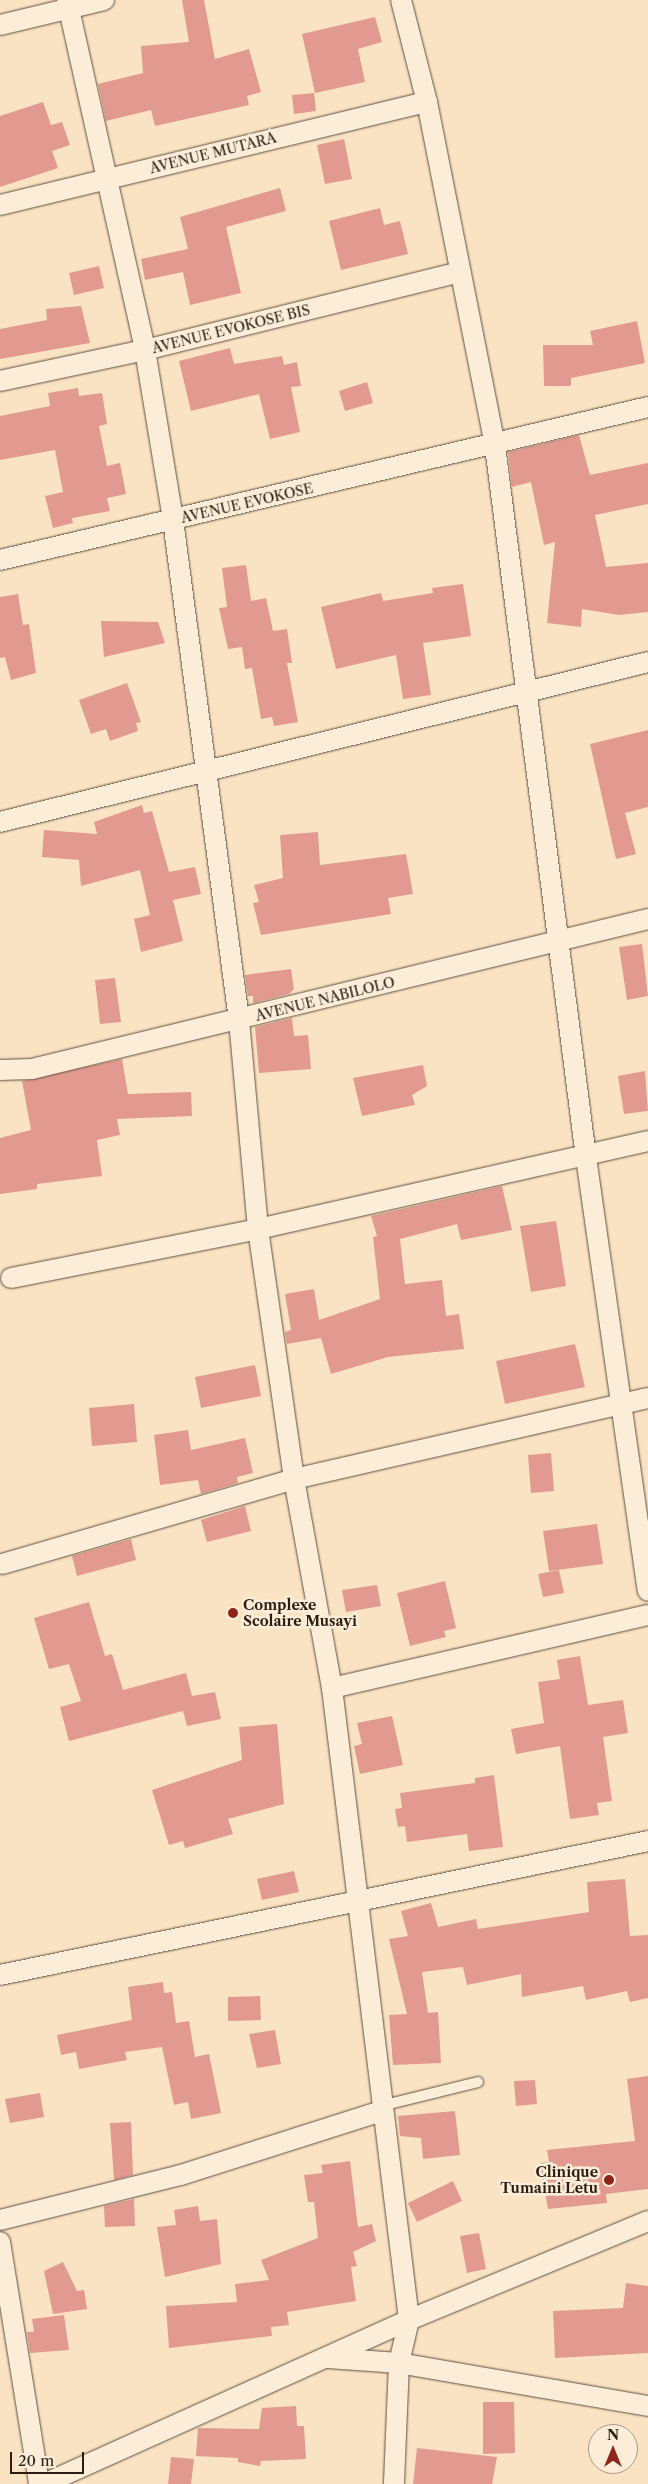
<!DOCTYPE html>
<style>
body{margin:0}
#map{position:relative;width:648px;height:2484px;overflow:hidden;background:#f9e3c3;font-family:"Libre Caslon Text",serif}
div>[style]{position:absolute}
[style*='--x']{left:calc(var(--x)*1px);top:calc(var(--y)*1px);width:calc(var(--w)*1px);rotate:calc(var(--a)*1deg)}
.building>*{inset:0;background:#e29a90}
.roads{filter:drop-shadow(0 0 1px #5f4e3f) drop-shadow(0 0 1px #5f4e3f)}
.lane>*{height:10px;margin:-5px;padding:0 5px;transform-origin:5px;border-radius:5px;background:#fbedd8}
.street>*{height:20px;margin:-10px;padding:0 10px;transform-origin:10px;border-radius:10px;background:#fbedd8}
.dots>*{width:14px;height:14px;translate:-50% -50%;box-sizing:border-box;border:2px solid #fbedd8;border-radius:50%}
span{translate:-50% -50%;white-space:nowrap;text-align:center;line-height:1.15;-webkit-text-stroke:5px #fbedd8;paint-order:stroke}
.street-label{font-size:14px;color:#2c1d13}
.poi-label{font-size:14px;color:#2c1d13;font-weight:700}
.left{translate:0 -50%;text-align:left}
.right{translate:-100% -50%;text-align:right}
.north{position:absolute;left:588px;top:2424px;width:50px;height:50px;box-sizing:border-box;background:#fbedd8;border:1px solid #a89a89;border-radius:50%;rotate:0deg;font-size:14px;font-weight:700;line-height:20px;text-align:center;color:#2c1d13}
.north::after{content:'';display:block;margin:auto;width:18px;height:22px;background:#8f2418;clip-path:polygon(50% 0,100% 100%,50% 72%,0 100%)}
.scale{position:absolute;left:10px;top:2452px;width:74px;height:22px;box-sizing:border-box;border:2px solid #2c1d13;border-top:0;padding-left:6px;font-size:15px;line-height:18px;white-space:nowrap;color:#2c1d13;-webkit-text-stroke:4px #fbedd8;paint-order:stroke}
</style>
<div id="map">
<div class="building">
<div style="clip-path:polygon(182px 0,204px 0,215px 59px,249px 49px,261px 92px,247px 96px,249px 105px,155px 126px,151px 110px,106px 121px,98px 84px,143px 73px,141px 46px,189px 42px)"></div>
<div style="clip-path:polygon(375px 17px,382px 42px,358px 49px,365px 82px,315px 93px,302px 34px)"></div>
<div style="clip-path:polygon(314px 93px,316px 111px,294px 114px,292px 95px)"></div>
<div style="clip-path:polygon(43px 102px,51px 125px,62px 122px,70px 145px,52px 151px,58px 168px,0 187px,0 116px)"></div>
<div style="clip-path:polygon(344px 139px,352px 179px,325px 184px,317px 145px)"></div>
<div style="clip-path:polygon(280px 188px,286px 211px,226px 227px,241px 293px,190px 305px,183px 272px,145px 280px,141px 259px,188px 249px,180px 217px)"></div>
<div style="clip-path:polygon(380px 208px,384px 225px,400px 221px,408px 254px,341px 270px,329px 221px)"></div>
<div style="clip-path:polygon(99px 266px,104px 288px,74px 295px,69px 273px)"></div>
<div style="clip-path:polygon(81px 306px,90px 343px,0 359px,0 329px,47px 320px,46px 309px)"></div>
<div style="clip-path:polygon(637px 321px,645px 363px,571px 378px,571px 386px,544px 386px,543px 345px,593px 345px,590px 331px)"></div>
<div style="clip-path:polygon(230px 348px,234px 364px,282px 356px,284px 365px,297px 362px,301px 386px,291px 387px,300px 432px,270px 439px,259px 394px,191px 411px,179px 361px)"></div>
<div style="clip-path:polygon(367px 382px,373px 403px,345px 411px,339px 391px)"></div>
<div style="clip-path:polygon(78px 388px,79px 396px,102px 393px,107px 424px,99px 426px,107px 466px,120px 463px,126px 494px,107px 498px,110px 511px,72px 518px,73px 523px,53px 528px,45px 496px,63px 492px,55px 450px,0 460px,0 416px,50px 406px,48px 393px)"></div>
<div style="clip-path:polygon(579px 435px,590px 475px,648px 463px,648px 504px,595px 515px,606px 567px,648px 563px,648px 612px,619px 615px,582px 609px,581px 627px,547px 623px,555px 542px,544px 545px,531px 482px,512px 487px,508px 452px)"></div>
<div style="clip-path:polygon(246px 565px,251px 601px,266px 598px,273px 631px,287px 629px,292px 663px,287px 663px,298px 722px,274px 726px,272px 717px,261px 719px,252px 668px,245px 669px,242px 647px,228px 649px,219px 608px,227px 607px,222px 568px)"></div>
<div style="clip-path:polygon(463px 584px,471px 636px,423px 643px,431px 695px,403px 699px,396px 655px,336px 669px,321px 607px,381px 593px,383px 601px,433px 593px,432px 588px)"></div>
<div style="clip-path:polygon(18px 594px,23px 625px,29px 624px,36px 673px,11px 680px,5px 657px,0 658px,0 597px)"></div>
<div style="clip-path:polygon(101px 621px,158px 622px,165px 643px,104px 657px)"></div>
<div style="clip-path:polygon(127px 683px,141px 722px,136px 723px,138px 731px,110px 741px,106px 729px,91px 734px,79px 700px)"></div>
<div style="clip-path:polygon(648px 730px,648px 807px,625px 813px,636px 854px,616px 859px,590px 744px)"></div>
<div style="clip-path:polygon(142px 805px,144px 813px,152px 811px,169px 872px,195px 867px,201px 894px,173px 900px,183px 941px,141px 952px,134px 919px,150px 915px,140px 870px,81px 886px,79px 860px,42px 857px,44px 830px,97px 834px,94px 822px)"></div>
<div style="clip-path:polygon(318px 832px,320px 865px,406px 854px,413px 894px,388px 898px,391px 914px,261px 935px,253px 903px,259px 902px,254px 885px,283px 878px,280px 835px)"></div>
<div style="clip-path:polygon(642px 944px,648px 996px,627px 1000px,619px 947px)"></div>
<div style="clip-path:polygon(291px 969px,294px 989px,289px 994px,253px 1003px,253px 996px,248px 996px,245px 975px)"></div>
<div style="clip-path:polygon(115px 978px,121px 1022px,100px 1024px,95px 980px)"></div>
<div style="clip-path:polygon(292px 1018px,294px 1036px,308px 1035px,311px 1069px,259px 1073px,255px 1027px)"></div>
<div style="clip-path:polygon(122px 1059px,128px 1094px,191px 1092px,192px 1116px,117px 1119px,120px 1135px,97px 1140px,102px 1176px,37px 1184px,37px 1189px,0 1194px,0 1138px,31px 1130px,22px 1081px)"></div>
<div style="clip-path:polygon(423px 1065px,427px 1086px,412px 1095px,415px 1105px,362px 1116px,353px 1078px)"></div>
<div style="clip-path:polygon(645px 1071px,648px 1111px,624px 1114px,618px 1076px)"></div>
<div style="clip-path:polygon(502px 1186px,512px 1230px,461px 1240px,457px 1224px,400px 1239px,405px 1284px,442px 1280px,446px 1316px,459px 1314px,464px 1349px,388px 1357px,331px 1374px,321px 1338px,287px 1344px,285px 1332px,291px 1330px,285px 1294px,314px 1289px,319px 1320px,380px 1299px,373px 1237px,377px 1236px,371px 1216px)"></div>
<div style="clip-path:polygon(556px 1221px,566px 1286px,531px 1292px,520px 1226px)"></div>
<div style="clip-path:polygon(575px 1344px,585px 1387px,505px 1404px,496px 1361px)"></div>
<div style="clip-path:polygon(255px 1365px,261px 1396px,201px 1408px,195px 1377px)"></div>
<div style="clip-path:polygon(134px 1404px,137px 1442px,92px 1446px,89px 1408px)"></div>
<div style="clip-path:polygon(188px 1430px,191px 1450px,245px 1438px,253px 1473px,237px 1477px,238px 1483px,201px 1494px,198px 1480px,160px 1485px,154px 1435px)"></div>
<div style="clip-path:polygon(551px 1453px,554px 1491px,531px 1493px,528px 1455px)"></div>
<div style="clip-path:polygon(245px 1506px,251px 1531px,207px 1542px,201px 1520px)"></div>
<div style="clip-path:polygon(597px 1524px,603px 1564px,549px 1571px,543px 1531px)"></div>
<div style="clip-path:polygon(131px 1539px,136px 1560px,77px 1576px,72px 1556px)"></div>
<div style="clip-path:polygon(559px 1570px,564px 1593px,543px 1597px,538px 1574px)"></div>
<div style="clip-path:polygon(445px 1581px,456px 1628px,444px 1631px,446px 1637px,410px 1646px,397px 1593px)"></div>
<div style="clip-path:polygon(377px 1585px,381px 1606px,346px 1612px,342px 1590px)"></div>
<div style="clip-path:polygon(89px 1602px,105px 1656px,112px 1654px,123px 1690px,186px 1673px,192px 1696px,215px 1692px,221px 1719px,187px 1726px,183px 1711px,69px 1741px,60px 1707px,81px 1701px,69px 1664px,49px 1669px,34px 1618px)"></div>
<div style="clip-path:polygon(580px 1656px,588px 1705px,623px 1700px,628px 1733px,603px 1737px,612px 1801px,597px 1803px,599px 1815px,570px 1819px,560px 1746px,516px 1754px,511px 1729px,544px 1723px,538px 1682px,560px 1679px,557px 1660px)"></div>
<div style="clip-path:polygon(392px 1716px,403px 1765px,360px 1774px,354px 1746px,362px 1744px,357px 1723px)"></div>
<div style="clip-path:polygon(277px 1724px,284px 1804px,228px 1819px,233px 1834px,185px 1848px,183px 1841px,169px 1845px,152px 1790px,242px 1760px,239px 1727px)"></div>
<div style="clip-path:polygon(494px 1775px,503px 1847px,469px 1851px,467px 1834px,407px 1842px,405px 1826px,398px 1827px,395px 1809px,402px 1808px,400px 1793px,475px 1783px,475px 1778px)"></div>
<div style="clip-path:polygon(294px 1871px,299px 1892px,262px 1900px,257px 1879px)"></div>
<div style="clip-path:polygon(625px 1879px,630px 1936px,648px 1935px,648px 1998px,630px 2002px,627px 1991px,586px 2000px,583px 1986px,522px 1997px,521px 1974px,467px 1985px,463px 1967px,422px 1972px,428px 2013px,438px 2012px,441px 2063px,393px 2065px,389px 2015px,407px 2014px,389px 1939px,408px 1936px,401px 1911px,431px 1903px,438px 1927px,476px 1919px,478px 1929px,589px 1912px,587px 1882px)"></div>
<div style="clip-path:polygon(163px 1982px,164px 1993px,172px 1992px,176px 2023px,189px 2021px,195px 2057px,209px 2054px,221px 2113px,191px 2119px,188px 2102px,174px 2105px,162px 2047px,125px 2052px,127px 2060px,79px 2069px,76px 2052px,61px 2055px,57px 2035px,132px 2020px,128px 1987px)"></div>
<div style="clip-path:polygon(260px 1996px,261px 2020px,228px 2021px,228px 1997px)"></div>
<div style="clip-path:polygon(275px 2030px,281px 2064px,257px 2068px,249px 2034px)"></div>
<div style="clip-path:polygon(648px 2076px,648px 2189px,606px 2194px,607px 2203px,548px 2209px,540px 2163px,549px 2162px,547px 2150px,635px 2141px,627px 2079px)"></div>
<div style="clip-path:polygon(535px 2080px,537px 2104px,516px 2106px,514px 2081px)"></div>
<div style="clip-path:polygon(40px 2093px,44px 2117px,10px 2123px,5px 2099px)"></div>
<div style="clip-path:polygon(455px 2111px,460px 2155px,423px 2159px,421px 2138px,400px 2136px,398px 2116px)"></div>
<div style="clip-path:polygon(131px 2122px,133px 2175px,114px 2180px,110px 2123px)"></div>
<div style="clip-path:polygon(350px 2161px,358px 2227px,372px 2224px,376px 2241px,353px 2252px,357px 2266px,351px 2267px,356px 2301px,287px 2312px,289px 2325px,271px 2327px,272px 2336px,169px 2348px,166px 2306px,237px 2302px,235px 2284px,269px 2280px,261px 2260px,318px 2238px,314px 2202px,308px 2202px,304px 2175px,323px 2173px,321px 2165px)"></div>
<div style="clip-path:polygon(453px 2181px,462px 2201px,417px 2222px,408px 2203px)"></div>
<div style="clip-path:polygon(134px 2199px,135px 2226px,105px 2227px,104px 2206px)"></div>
<div style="clip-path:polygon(198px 2206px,200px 2221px,217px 2219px,221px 2264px,165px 2277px,157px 2227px,176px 2225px,174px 2210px)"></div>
<div style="clip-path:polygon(479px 2233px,486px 2269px,467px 2273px,460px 2236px)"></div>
<div style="clip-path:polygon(63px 2262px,77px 2291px,84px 2290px,87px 2309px,53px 2314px,44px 2271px)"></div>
<div style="clip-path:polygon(626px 2283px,648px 2286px,648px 2353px,555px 2358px,553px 2311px,623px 2308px)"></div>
<div style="clip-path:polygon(64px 2315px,69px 2350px,30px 2353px,27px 2332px,34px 2332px,32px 2319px)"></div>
<div style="clip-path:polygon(483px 2402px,514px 2402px,515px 2453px,483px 2454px)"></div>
<div style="clip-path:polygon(296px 2406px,297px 2426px,304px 2426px,306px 2459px,261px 2461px,260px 2466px,238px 2462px,238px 2458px,196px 2456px,198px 2428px,259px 2429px,262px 2408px)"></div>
<div style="clip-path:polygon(417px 2448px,497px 2457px,492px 2484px,413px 2484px)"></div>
<div style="clip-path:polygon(171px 2457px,194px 2459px,191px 2484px,168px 2484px)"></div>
</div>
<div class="roads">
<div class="lane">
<div style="--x:381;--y:2106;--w:100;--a:-13.9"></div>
</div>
<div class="street">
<div style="--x:67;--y:0;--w:359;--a:77.4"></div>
<div style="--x:145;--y:350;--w:172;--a:80.6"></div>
<div style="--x:173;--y:520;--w:504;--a:82.48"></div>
<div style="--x:239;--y:1020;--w:210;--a:84.8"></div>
<div style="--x:258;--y:1229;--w:253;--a:81.8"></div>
<div style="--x:294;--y:1479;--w:212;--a:79.7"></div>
<div style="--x:332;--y:1688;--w:637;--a:83.05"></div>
<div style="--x:409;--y:2320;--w:44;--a:103.1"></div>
<div style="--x:399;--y:2363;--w:121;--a:92.4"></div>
<div style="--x:401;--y:0;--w:105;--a:75.7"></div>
<div style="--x:427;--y:102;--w:351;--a:78.8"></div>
<div style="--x:495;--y:446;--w:717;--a:82.71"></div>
<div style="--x:586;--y:1157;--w:438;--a:81.9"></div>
<div style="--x:0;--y:25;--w:107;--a:-13.5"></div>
<div style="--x:0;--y:205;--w:439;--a:-13.6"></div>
<div style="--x:0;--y:381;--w:148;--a:-12.1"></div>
<div style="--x:145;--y:350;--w:325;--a:-13.9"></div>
<div style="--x:0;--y:560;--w:666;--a:-13.28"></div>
<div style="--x:0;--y:822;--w:667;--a:-13.87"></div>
<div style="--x:0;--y:1070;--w:32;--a:-2"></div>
<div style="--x:32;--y:1069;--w:634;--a:-13.69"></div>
<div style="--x:11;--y:1278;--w:252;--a:-11.2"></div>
<div style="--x:258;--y:1229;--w:400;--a:-12.7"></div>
<div style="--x:2;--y:1564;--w:304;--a:-16.2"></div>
<div style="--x:294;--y:1479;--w:363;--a:-12.9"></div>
<div style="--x:332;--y:1688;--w:324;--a:-13"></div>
<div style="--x:0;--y:1975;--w:662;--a:-11.68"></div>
<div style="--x:0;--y:2220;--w:187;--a:-14"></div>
<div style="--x:181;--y:2175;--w:210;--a:-17.7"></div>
<div style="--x:0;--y:2242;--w:245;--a:80.8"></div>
<div style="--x:328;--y:2358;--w:71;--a:4"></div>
<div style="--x:399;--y:2363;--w:253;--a:9.8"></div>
<div style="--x:44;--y:2484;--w:400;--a:-24.2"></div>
<div style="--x:409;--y:2320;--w:259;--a:-22.5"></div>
</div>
</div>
<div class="dots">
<div style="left:233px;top:1613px;background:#8f2418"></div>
<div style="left:609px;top:2180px;background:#8f2418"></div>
</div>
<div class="street-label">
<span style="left:213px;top:153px;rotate:-14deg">AVENUE MUTARA</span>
<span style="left:231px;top:329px;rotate:-14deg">AVENUE EVOKOSE BIS</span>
<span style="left:247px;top:503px;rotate:-13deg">AVENUE EVOKOSE</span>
<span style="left:325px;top:999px;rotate:-14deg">AVENUE NABILOLO</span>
</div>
<div class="poi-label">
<span class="left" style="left:243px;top:1613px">Complexe<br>Scolaire Musayi</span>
<span class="right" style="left:598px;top:2180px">Clinique<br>Tumaini Letu</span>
</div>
<div class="north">N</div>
<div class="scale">20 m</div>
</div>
